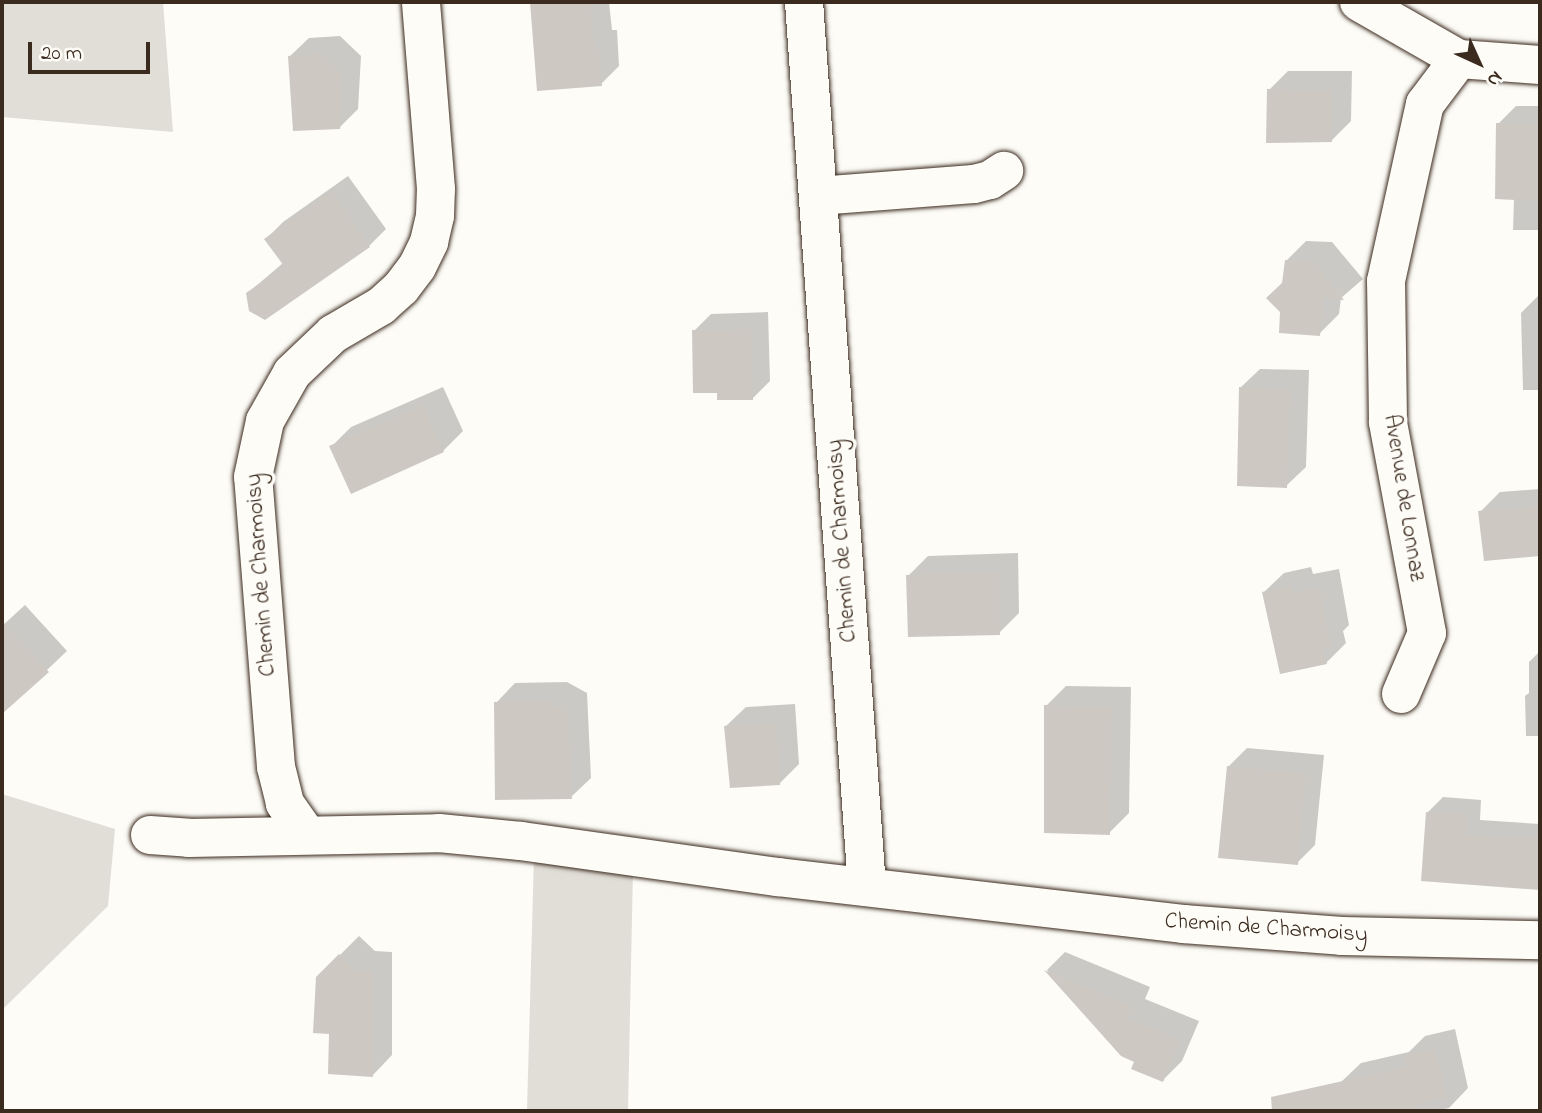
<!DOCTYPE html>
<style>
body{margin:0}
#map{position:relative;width:1542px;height:1113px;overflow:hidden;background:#fdfcf7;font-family:"Indie Flower",sans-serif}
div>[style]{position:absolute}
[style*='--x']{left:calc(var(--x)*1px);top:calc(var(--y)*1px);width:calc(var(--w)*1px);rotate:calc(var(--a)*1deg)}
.green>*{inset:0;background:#e1ded7}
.shadow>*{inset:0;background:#0003}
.building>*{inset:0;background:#cdc8c2}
.roads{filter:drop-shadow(0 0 2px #3b2a1e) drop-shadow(0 0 2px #3b2a1e)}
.minor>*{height:38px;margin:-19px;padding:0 19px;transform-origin:19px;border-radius:19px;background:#fdfcf7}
span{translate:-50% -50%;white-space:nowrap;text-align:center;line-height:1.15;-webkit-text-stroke:7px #fdfcf7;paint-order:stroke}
.street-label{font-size:23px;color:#3b2a1e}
.frame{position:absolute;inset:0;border:4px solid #3b2a1e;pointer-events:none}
.north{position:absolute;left:1444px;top:28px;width:70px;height:70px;-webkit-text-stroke:5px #fdfcf7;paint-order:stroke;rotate:135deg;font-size:19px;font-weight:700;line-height:28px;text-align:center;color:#3b2a1e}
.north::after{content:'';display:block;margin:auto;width:24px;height:32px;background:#3b2a1e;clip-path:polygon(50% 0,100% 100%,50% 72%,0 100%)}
.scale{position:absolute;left:28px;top:42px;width:122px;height:32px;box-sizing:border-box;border:4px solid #3b2a1e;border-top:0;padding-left:9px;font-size:21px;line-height:24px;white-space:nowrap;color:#3b2a1e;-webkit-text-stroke:5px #fdfcf7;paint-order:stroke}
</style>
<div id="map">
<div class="green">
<div style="clip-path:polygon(2px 2px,163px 2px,173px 132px,2px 117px)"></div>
<div style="clip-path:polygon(2px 794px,115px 829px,108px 906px,2px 1010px)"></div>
<div style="clip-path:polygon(534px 854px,633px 869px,628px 1111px,527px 1111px)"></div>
</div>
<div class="shadow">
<div style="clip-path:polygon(532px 2px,609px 2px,612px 30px,617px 30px,619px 66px,601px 84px,538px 89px)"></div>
<div style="clip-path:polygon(340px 36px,361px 56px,358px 109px,339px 128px,290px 56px,309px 38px)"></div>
<div style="clip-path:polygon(1288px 71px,1352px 71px,1351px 121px,1331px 141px,1269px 90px)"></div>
<div style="clip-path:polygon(1516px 106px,1540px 106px,1540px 230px,1513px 230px,1514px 198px,1498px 124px)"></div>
<div style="clip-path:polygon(348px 176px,386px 229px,369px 246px,248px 293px,283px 263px,266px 239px,283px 222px)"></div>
<div style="clip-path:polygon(1306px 241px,1332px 242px,1363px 279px,1341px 298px,1339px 314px,1319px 334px,1283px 283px,1286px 261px)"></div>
<div style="clip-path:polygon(1540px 294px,1540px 390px,1523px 390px,1521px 313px)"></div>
<div style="clip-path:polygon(768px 312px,770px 381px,753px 398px,719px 391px,694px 331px,711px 314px)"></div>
<div style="clip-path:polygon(1260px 369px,1309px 370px,1306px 467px,1286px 486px,1240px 388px)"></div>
<div style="clip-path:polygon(443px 387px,463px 431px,443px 451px,331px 447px,351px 427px)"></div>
<div style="clip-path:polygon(1540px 489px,1540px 554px,1485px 559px,1480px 512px,1500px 492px)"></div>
<div style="clip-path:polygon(1018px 553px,1019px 613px,999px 633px,908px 576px,928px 556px)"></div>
<div style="clip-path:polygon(1311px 567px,1313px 574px,1339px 569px,1349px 625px,1343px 631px,1346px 643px,1326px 663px,1264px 592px,1284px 573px)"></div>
<div style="clip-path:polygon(25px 605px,67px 651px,10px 705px,2px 696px,2px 626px)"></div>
<div style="clip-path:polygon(1540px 651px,1540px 736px,1526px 736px,1525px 696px,1529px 693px,1529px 662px)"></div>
<div style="clip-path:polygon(567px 682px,587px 693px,591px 778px,571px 797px,496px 703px,515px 683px)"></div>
<div style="clip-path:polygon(1066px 686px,1131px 687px,1129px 813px,1109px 833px,1046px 706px)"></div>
<div style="clip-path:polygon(795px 704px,799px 764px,779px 784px,726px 726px,746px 707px)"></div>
<div style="clip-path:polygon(1247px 748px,1324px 755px,1315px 845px,1297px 863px,1228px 767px)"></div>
<div style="clip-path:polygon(1443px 797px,1481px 800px,1480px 820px,1540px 824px,1540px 888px,1423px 879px,1428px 812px)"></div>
<div style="clip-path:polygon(359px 936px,375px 951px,392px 952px,392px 1055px,373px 1075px,331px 1032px,317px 978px)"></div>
<div style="clip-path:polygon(1065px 952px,1150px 987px,1145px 999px,1199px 1021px,1182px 1061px,1163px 1080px,1137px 1061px,1122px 1054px,1047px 970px)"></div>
<div style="clip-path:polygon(1455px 1029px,1468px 1088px,1449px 1108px,1434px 1111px,1325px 1111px,1318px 1104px,1361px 1063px,1409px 1052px,1425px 1036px)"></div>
</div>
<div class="building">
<div style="clip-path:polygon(530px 2px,591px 2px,594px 47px,599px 47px,602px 86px,537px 91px)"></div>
<div style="clip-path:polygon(321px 54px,343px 75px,340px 129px,293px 131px,288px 56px)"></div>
<div style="clip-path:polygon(1267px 89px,1333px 90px,1332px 142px,1266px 143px)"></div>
<div style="clip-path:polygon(1496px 123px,1540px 124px,1540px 201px,1495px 199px)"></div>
<div style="clip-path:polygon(331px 191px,370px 247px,265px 320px,249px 311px,246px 293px,284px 266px,264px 239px)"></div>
<div style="clip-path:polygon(1285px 260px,1313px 261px,1344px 300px,1323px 298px,1320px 336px,1279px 333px,1280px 312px,1266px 298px,1282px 283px)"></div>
<div style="clip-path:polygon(752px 329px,753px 400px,717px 400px,717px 393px,693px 393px,692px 330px)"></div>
<div style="clip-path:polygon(1239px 387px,1290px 389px,1287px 488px,1237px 486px)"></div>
<div style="clip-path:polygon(423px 405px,444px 452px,351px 494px,329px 446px)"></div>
<div style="clip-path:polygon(1540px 506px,1540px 556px,1484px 561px,1478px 511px)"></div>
<div style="clip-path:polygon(999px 572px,1000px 635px,908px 637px,906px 575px)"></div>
<div style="clip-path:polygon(1292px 586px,1294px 593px,1320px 588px,1331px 646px,1323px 649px,1327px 664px,1280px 674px,1262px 592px)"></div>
<div style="clip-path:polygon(2px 621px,49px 672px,2px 714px)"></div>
<div style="clip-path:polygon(547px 701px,568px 713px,572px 799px,495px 800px,494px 702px)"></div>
<div style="clip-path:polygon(1044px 705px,1112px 706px,1110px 835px,1044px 833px)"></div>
<div style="clip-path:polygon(776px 723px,780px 785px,730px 788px,724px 726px)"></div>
<div style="clip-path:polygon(1227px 766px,1306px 773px,1298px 865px,1218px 858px)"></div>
<div style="clip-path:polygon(1426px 812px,1467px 814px,1466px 835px,1540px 838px,1540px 890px,1421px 881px)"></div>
<div style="clip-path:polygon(339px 954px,355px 970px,373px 971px,373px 1077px,328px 1074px,329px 1034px,313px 1033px,316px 977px)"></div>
<div style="clip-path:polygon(1044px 970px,1132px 1006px,1127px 1018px,1181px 1040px,1163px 1082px,1131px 1069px,1134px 1062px,1121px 1056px)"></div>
<div style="clip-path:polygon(1435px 1048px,1447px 1097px,1416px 1105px,1418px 1111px,1272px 1111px,1271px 1097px,1406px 1067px,1404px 1055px)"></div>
</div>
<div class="roads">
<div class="minor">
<div style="--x:804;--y:2;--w:887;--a:85.93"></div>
<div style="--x:1359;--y:2;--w:115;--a:29.7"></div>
<div style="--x:818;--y:196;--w:156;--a:-4.4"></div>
<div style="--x:974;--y:184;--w:16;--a:-14"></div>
<div style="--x:990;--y:180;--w:17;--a:-33"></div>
<div style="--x:1401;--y:694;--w:66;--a:-66.9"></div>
<div style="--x:1427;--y:633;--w:215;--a:-100.5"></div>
<div style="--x:1388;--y:422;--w:141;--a:-90.8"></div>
<div style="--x:1386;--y:281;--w:181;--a:-77.6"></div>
<div style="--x:1425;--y:104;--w:56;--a:-52.9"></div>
<div style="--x:1459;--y:59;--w:81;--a:4.2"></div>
<div style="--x:150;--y:835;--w:39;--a:4"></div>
<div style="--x:189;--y:838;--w:250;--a:-1.1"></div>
<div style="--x:439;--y:833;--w:82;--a:5.6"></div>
<div style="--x:521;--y:841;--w:260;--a:8"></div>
<div style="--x:778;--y:877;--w:408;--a:6.6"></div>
<div style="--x:1183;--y:924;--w:159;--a:4.3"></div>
<div style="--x:1342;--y:936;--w:198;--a:1.2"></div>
<div style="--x:307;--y:835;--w:39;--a:-125"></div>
<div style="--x:285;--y:803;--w:37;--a:-104"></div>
<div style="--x:276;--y:767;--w:291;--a:-94.5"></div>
<div style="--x:253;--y:477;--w:57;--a:-77.9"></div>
<div style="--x:265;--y:421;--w:55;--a:-60.6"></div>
<div style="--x:292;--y:373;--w:57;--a:-43.6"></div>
<div style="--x:333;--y:334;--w:56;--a:-30.3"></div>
<div style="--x:381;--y:306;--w:27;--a:-42"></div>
<div style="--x:401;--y:288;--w:26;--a:-53"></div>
<div style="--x:417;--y:267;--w:28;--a:-64"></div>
<div style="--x:429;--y:242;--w:27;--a:-77"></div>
<div style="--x:435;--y:216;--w:27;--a:-88"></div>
<div style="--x:436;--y:189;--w:188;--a:-94.6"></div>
</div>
</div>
<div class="street-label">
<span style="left:1403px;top:498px;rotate:81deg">Avenue de Lonnaz</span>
<span style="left:843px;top:541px;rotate:-94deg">Chemin de Charmoisy</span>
<span style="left:262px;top:575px;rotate:-94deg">Chemin de Charmoisy</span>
<span style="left:1266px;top:929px;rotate:4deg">Chemin de Charmoisy</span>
</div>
<div class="frame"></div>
<div class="north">N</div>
<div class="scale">20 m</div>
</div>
